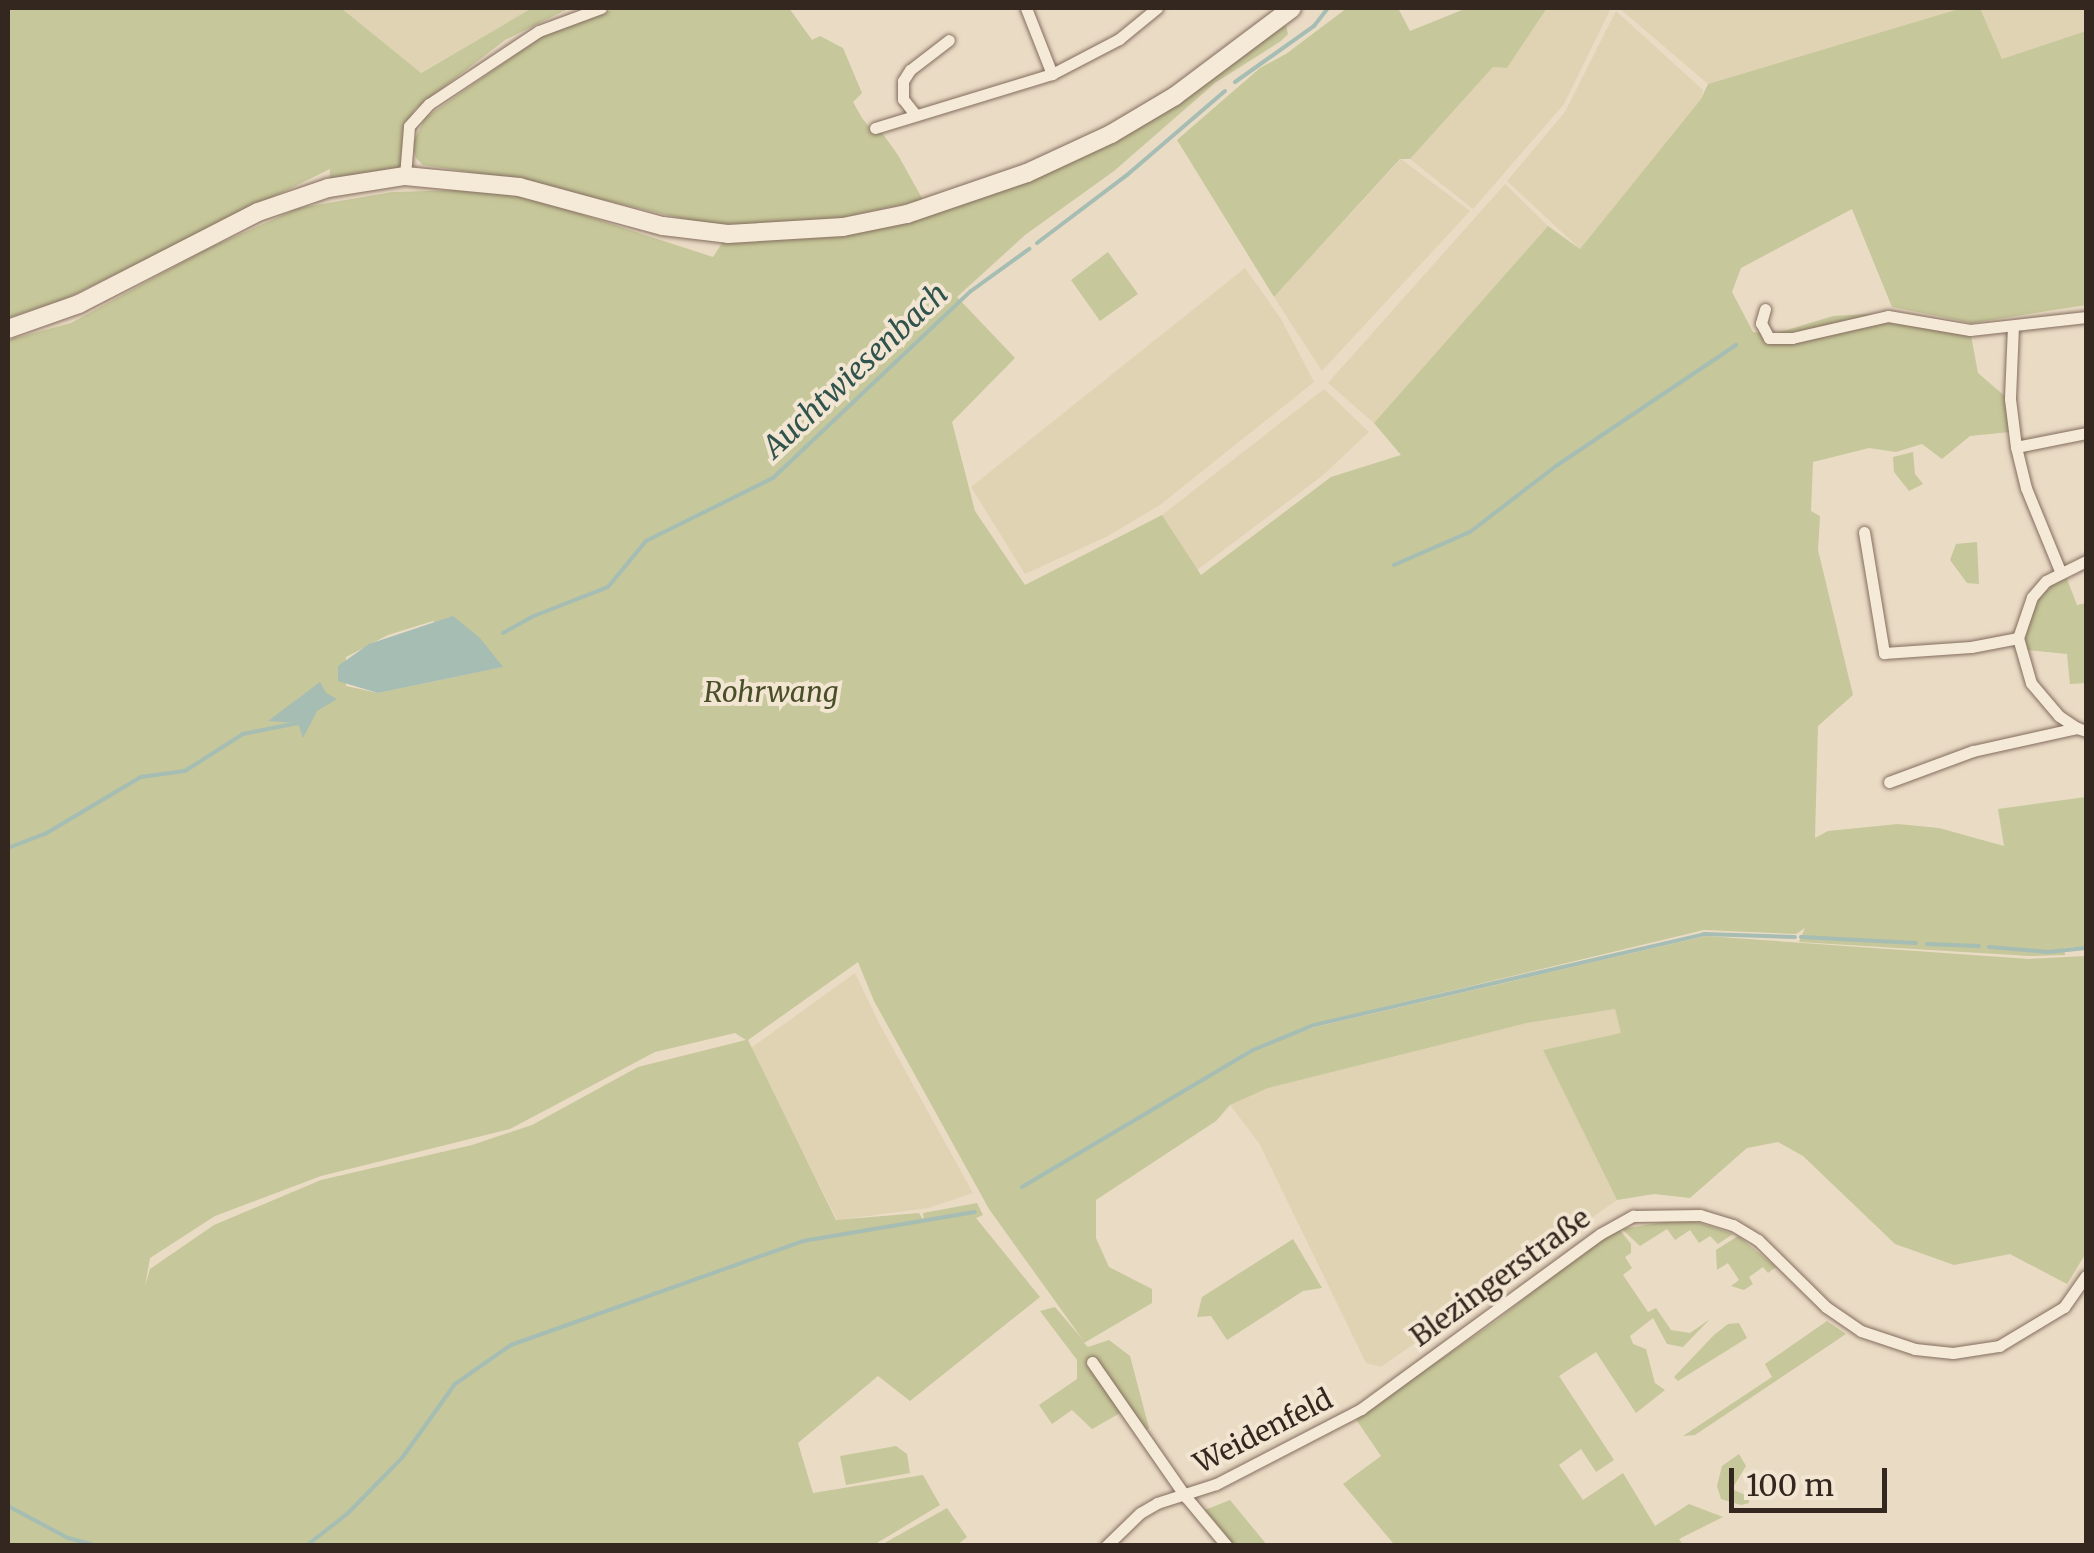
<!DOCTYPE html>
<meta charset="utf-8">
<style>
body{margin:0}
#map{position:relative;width:2094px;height:1553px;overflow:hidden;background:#eadbc5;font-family:Merriweather,serif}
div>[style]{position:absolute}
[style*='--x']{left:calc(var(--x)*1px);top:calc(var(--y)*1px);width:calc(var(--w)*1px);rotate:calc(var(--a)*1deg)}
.farmland>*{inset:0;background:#dfd3b3}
.green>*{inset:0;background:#c6c79a}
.water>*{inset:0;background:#a6bdb4}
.stream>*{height:4px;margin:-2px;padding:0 2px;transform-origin:2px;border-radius:2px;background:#a6bdb4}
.roads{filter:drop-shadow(0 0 2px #836d5d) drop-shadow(0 0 2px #836d5d)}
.street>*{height:11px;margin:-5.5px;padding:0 5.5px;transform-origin:5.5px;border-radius:5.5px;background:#f5e9d7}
.secondary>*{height:18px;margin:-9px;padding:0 9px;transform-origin:9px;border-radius:9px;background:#f5e9d7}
span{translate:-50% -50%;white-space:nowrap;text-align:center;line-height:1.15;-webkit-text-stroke:8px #f2e6d3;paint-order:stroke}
.park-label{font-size:28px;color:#494f28;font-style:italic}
.street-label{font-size:28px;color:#34271f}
.water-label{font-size:30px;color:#30534d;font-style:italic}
.frame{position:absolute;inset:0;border:10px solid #34271f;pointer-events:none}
.scale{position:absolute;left:1729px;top:1468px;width:158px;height:45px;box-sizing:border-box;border:5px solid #34271f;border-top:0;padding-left:12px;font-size:30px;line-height:35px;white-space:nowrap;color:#34271f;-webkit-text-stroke:8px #f2e6d3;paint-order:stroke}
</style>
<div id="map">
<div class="farmland">
<div style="clip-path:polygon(341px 8px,532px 8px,420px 73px)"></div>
<div style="clip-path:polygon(1547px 8px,1611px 8px,1564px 104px,1473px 209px,1410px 159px,1493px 67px,1507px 68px)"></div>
<div style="clip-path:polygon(1619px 8px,1962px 8px,1708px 84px)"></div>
<div style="clip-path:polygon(1980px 8px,2086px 8px,2086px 31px,2002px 59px)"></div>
<div style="clip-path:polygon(1616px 11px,1703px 90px,1701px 99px,1580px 249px,1507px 181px,1565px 112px)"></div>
<div style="clip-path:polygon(1401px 159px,1470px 211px,1322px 371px,1274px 297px)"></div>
<div style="clip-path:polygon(1505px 184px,1548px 226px,1374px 423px,1328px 383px)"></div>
<div style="clip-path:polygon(1245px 268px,1281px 319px,1314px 382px,1160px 505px,1108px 536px,1025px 574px,971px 487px)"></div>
<div style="clip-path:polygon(1324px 389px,1369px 432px,1322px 476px,1197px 570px,1162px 515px)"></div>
<div style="clip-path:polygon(855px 973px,880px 1025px,973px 1193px,928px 1208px,837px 1220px,751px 1048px)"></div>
<div style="clip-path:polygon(1615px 1009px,1622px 1033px,1543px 1050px,1617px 1200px,1381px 1367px,1366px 1363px,1259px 1143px,1230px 1105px,1268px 1088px,1420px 1049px,1527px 1023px)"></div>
</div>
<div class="green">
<div style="clip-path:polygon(8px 8px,341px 8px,421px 73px,532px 8px,570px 8px,505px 40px,415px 109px,406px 126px,401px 173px,329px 184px,330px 169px,65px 299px,8px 318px)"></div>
<div style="clip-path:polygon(617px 8px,789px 8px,812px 40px,820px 36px,843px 48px,862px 93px,853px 102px,862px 118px,871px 129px,880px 130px,898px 155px,923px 200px,823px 222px,748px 227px,697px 222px,515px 179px,423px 165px,416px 158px,412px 145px,425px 118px,544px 35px)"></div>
<div style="clip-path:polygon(1347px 8px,1398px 8px,1410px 31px,1467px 8px,1547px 8px,1507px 68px,1493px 67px,1410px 159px,1400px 159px,1274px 297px,1177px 140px,1260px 68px,1286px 54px)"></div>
<div style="clip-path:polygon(evenodd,1962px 8px,1980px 8px,2002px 59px,2086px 31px,2086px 305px,1972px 323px,1892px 307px,1852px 209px,1741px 268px,1732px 292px,1753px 332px,1774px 334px,1833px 316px,1886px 313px,1970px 330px,1978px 373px,2007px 398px,2010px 432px,1970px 436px,1942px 459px,1922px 444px,1896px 452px,1869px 448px,1813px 462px,1811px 511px,1820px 516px,1818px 550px,1853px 695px,1818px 726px,1815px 838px,1828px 831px,1898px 824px,1939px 828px,2004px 846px,1998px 809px,2086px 797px,2086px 947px,2064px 948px,2065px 955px,2030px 956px,1799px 942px,1805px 928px,1796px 934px,1704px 930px,1312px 1024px,1251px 1049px,1168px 1099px,1253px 1050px,1315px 1027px,1706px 936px,2029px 959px,2086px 956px,2086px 1253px,2067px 1284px,2010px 1254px,1954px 1265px,1895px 1244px,1803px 1156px,1778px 1142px,1747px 1148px,1690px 1198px,1654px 1194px,1617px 1200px,1543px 1050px,1621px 1033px,1615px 1009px,1527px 1023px,1268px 1088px,1230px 1105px,1216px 1121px,1096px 1200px,1096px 1238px,1109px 1267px,1152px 1289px,1152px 1303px,1084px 1343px,1088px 1347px,1109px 1340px,1130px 1356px,1149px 1428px,1142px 1433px,1122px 1412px,1092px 1429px,1072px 1410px,1052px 1424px,1039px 1405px,1077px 1379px,1077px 1360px,1040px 1311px,1055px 1307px,1083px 1340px,989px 1209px,874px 1001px,858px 962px,748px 1040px,836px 1220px,919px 1213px,924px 1221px,923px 1213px,977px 1203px,983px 1215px,976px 1218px,1040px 1297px,910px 1401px,878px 1376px,798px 1443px,813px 1493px,923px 1475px,940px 1505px,872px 1546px,8px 1546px,8px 340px,71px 323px,207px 249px,299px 208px,392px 192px,503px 189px,713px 257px,724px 240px,836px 235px,1020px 182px,1279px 23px,1286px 25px,1288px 34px,1281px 41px,1215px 83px,1114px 171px,1025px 235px,957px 297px,1015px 358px,952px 422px,975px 511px,1025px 585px,1162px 515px,1201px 575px,1331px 477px,1401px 455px,1374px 423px,1548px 226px,1580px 249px,1701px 99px,1708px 84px,1962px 8px,433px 621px,502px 667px,378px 693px,346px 686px,346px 657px,388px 635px,433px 621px,1962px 8px,735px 1033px,746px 1040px,638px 1067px,532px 1125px,472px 1145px,321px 1180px,214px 1225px,150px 1269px,145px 1286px,150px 1258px,215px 1216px,321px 1176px,510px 1129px,655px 1052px,735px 1033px)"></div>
<div style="clip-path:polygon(1108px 252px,1138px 294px,1100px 321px,1071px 280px)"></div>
<div style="clip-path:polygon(1913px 452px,1915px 474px,1923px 484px,1909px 491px,1894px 472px,1893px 457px)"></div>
<div style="clip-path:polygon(1977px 542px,1979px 584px,1967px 583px,1950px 560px,1956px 544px)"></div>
<div style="clip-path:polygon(2065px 574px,2077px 605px,2086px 603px,2086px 683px,2070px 684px,2067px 654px,2027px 650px,2025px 637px,2036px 601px,2049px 584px)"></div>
<div style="clip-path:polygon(1676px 1220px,1697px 1222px,1733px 1234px,1718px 1244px,1710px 1236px,1699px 1243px,1690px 1230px,1675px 1240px,1667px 1229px,1640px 1246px,1622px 1229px)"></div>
<div style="clip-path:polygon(1619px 1229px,1631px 1244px,1631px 1253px,1625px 1257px,1632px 1268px,1623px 1275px,1648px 1312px,1656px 1308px,1671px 1330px,1690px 1333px,1710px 1319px,1683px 1347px,1667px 1344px,1653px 1318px,1630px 1336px,1633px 1344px,1646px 1349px,1655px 1383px,1665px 1390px,1636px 1413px,1596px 1352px,1559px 1376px,1614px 1460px,1596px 1472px,1581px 1449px,1559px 1465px,1583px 1500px,1623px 1473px,1655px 1526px,1689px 1504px,1723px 1517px,1679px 1539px,1683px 1545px,1390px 1545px,1393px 1543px,1343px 1484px,1381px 1456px,1355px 1418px,1498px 1320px,1582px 1251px)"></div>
<div style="clip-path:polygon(1738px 1236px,1776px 1267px,1768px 1273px,1763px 1267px,1749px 1277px,1753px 1284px,1744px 1290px,1731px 1286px,1739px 1280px,1728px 1263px,1717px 1270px,1716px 1250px)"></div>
<div style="clip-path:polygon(1293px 1239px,1322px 1288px,1303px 1291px,1227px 1340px,1211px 1316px,1197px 1317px,1202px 1297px)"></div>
<div style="clip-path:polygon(1827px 1321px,1846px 1334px,1695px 1435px,1683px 1436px,1772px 1377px,1765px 1364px)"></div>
<div style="clip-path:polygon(1739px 1323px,1747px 1338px,1678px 1381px,1674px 1377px,1714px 1335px,1728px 1324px)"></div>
<div style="clip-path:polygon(896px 1446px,907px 1454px,910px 1473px,846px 1485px,840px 1456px)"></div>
<div style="clip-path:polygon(1739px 1454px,1746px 1466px,1732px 1489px,1749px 1497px,1749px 1503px,1741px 1505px,1721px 1499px,1717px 1486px,1722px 1466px)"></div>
<div style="clip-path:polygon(1230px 1500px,1267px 1545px,1234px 1545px,1205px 1510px)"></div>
<div style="clip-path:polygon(947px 1508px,967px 1537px,957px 1545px,881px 1545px)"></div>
</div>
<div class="water">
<div style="clip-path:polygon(453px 616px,480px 638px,503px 667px,378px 693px,338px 681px,338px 666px,369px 644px)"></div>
<div style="clip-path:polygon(320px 682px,326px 693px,337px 699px,317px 711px,303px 738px,298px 723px,268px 721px)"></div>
</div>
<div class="stream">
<div style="--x:1235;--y:82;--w:97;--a:-35.3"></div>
<div style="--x:1314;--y:26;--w:23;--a:-52"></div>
<div style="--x:1037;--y:243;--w:113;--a:-37.1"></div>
<div style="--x:1127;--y:175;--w:129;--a:-40.6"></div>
<div style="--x:1394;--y:565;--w:83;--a:-23.5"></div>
<div style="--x:1470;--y:532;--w:108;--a:-37.5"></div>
<div style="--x:1556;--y:466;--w:217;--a:-33.9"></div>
<div style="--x:503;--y:633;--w:35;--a:-29"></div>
<div style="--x:534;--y:616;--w:79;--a:-21.4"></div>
<div style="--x:608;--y:587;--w:60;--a:-50.4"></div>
<div style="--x:646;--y:541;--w:142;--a:-26.4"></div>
<div style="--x:773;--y:478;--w:272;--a:-43.4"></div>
<div style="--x:971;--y:291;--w:72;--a:-35.9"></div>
<div style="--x:8;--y:848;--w:40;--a:-21"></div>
<div style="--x:45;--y:834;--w:112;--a:-30.7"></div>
<div style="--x:141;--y:777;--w:44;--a:-7.8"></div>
<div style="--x:185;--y:771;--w:69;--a:-32.5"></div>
<div style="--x:243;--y:734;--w:56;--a:-11.3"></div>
<div style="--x:1801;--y:937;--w:115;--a:3"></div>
<div style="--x:1927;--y:944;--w:52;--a:2.2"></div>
<div style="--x:1989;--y:947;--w:59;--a:4.8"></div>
<div style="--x:2048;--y:952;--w:38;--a:-6"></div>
<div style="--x:1022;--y:1187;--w:269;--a:-30.7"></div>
<div style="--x:1253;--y:1050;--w:66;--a:-22.3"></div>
<div style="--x:1314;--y:1025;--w:400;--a:-13.1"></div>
<div style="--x:1704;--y:934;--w:91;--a:1.9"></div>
<div style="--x:8;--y:1506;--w:68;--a:28.1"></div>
<div style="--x:68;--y:1538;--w:30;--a:15"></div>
<div style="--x:306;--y:1546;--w:52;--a:-38"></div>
<div style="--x:347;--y:1514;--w:78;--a:-45.5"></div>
<div style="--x:402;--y:1458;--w:91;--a:-54.4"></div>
<div style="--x:455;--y:1384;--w:68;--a:-34.9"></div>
<div style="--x:511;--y:1345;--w:310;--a:-19.6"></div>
<div style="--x:803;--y:1241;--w:174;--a:-9.6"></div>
</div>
<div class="roads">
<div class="street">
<div style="--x:1026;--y:8;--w:71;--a:68.5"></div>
<div style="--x:914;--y:113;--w:18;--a:-128"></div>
<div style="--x:903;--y:99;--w:18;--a:-90"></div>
<div style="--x:903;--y:81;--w:13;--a:-58"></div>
<div style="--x:910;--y:70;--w:49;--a:-37.6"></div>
<div style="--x:875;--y:128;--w:185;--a:-17"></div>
<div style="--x:1052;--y:74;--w:76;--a:-27.6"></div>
<div style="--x:1119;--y:39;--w:49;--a:-39.2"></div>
<div style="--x:405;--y:176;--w:50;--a:-85.4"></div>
<div style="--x:409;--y:126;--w:30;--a:-48"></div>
<div style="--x:429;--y:104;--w:132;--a:-33.6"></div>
<div style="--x:539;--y:31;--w:66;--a:-20.4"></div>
<div style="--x:1765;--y:309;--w:15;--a:106"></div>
<div style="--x:1761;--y:323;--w:17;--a:62"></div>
<div style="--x:1769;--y:338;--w:23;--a:0"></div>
<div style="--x:1792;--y:338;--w:98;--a:-12.9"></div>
<div style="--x:1888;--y:316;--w:83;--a:9.7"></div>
<div style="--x:1970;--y:330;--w:117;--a:-6.4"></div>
<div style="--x:2013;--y:326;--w:73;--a:92.4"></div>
<div style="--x:2010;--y:399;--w:48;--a:82.9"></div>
<div style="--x:2016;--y:447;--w:42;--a:76.3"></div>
<div style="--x:2026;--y:488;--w:90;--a:67.7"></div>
<div style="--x:2016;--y:447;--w:71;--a:-11.3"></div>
<div style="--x:1864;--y:532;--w:123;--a:80.6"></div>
<div style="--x:1884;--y:653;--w:87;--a:-3.9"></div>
<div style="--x:1971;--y:647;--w:48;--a:-10.8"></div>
<div style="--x:2077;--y:728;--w:22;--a:-146"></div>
<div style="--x:2059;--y:716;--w:43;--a:-130.3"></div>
<div style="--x:2031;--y:683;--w:47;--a:-106.1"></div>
<div style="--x:2018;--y:638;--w:43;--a:-71.1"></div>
<div style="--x:2032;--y:597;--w:21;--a:-49"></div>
<div style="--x:2046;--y:581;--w:45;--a:-26.6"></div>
<div style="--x:1889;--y:782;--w:90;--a:-20.3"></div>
<div style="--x:1973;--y:751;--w:107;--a:-12.5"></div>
<div style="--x:2077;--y:728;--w:9;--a:18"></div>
<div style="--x:1092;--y:1362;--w:165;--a:55.2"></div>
<div style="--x:1186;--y:1497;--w:64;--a:50.1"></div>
<div style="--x:1106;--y:1546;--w:47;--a:-44.1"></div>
<div style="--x:1140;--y:1513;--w:20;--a:-30"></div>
<div style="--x:1157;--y:1503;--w:62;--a:-17.9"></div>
<div style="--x:1216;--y:1484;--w:163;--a:-27.3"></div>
<div style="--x:1361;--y:1409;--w:296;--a:-36.2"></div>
<div style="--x:1600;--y:1234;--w:38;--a:-29"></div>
<div style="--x:1633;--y:1216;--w:67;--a:-0.9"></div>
<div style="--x:1700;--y:1215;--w:34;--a:17"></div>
<div style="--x:1733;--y:1225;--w:29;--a:31"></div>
<div style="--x:1758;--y:1240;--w:95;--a:44.6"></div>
<div style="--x:1826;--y:1307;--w:42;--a:34.4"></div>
<div style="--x:1861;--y:1331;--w:57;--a:18.4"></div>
<div style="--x:1915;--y:1349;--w:38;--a:6"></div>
<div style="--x:1953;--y:1353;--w:47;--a:-8.7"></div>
<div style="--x:1999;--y:1346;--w:76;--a:-31"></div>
<div style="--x:2064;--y:1307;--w:38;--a:-55"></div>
</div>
<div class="secondary">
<div style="--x:8;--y:329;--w:75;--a:-19.4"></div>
<div style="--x:79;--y:304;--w:201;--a:-27.2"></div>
<div style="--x:258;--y:212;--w:74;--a:-18.9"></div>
<div style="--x:328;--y:188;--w:78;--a:-8.9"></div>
<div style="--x:405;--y:176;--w:115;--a:5.5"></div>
<div style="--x:519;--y:187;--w:149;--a:15.2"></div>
<div style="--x:663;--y:226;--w:65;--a:7"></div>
<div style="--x:728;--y:234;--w:115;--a:-3.5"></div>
<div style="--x:843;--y:227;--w:65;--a:-11.5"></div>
<div style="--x:907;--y:214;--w:127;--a:-18.9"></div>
<div style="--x:1027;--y:173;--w:93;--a:-24.9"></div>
<div style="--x:1111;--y:134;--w:74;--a:-30.7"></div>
<div style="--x:1175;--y:96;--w:146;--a:-36.9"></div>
</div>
</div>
<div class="park-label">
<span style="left:771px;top:692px">Rohrwang</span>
</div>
<div class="street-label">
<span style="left:1500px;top:1277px;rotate:-36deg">Blezingerstraße</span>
<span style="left:1263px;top:1431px;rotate:-27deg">Weidenfeld</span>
</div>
<div class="water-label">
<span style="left:855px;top:370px;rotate:-43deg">Auchtwiesenbach</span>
</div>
<div class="frame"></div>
<div class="scale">100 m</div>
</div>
